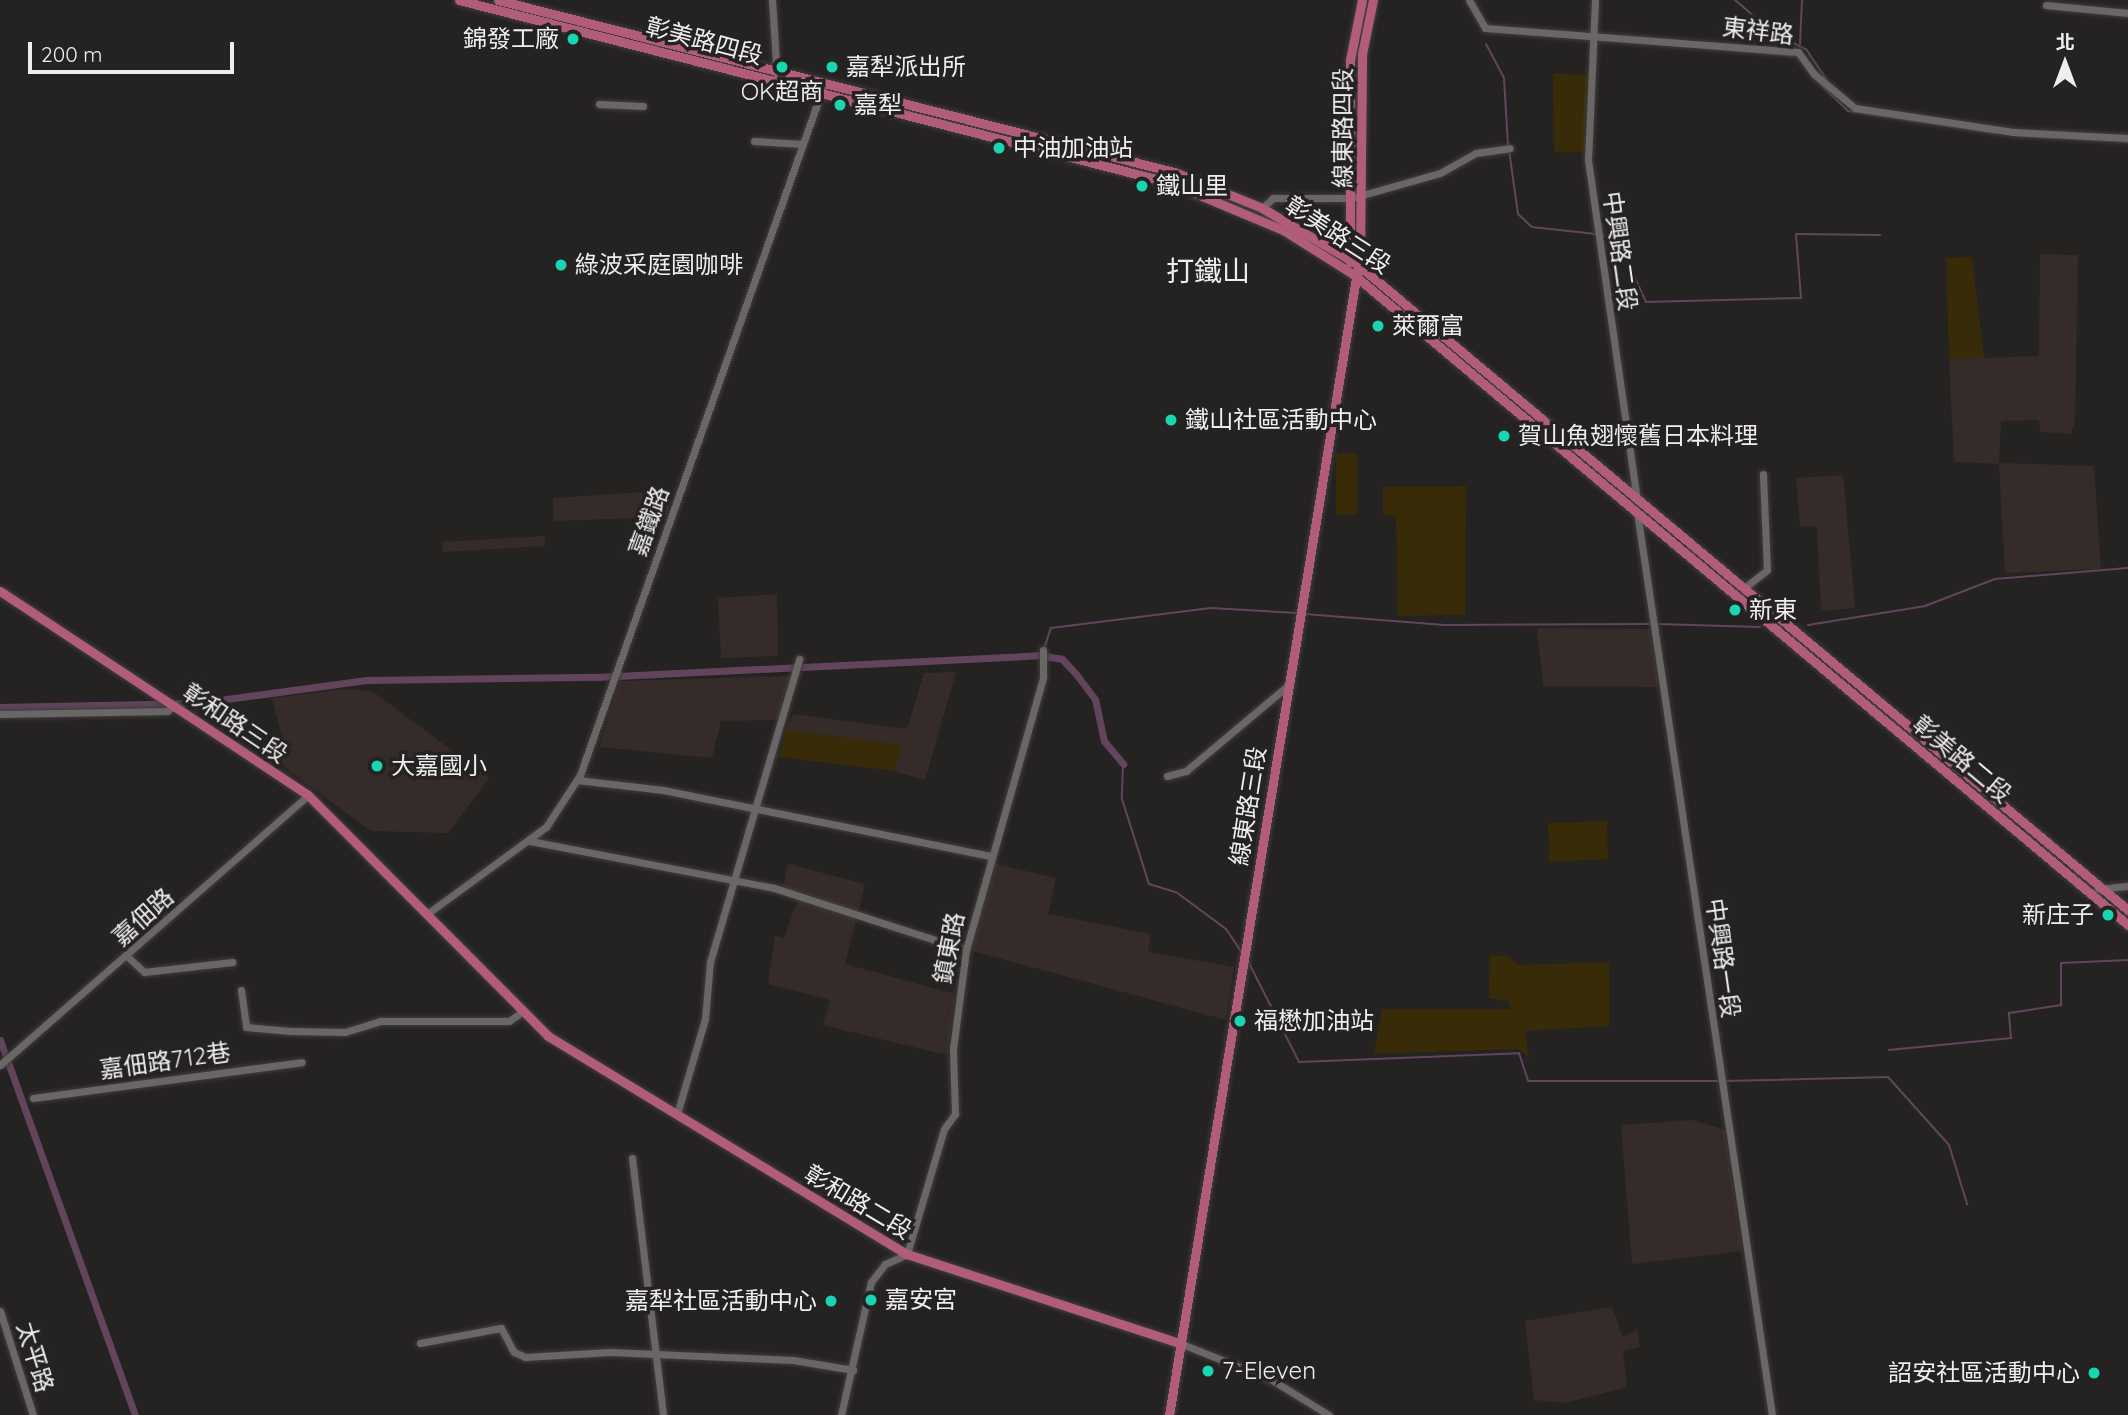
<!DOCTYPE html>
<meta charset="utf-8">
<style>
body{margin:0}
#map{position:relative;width:2128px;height:1415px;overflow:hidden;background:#252222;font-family:Quicksand,"Noto Sans TC",sans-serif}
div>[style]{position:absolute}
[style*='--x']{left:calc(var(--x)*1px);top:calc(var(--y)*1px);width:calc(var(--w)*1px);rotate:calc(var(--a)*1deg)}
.built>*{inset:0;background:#352c2a}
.green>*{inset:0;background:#382b07}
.stream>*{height:2px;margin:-1px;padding:0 1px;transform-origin:1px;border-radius:1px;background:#62455d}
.canal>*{height:7px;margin:-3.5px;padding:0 3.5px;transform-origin:3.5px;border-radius:3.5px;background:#62455d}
.roads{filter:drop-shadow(0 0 2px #403e3d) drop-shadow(0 0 2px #403e3d)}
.minor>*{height:7px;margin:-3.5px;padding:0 3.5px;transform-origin:3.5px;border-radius:3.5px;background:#696665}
.major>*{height:9px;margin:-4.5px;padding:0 4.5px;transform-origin:4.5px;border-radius:4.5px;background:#b15c7a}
.dots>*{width:19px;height:19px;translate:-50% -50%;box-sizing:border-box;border:4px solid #252222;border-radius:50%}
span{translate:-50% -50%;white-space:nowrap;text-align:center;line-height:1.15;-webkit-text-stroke:7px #252222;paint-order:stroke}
.street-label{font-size:24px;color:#efeded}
.poi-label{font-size:24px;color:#efeded}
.right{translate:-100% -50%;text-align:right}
.left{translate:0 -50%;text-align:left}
.quarter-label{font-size:28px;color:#efeded}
.north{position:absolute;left:2030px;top:28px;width:70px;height:70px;-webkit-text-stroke:5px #252222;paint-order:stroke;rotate:0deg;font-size:19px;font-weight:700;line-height:28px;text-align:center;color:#efeded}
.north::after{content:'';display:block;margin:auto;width:24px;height:32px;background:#efeded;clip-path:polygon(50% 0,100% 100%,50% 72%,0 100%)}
.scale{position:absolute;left:28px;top:42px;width:206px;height:32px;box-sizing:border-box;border:4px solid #efeded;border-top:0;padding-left:9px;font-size:21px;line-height:24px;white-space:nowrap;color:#efeded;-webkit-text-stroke:5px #252222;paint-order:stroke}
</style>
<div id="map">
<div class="built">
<div style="clip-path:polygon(2040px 254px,2078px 255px,2075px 422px,2071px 434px,2040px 432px,2039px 420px,2001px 421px,1999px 463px,2094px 466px,2101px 569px,2005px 573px,1999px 464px,1954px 462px,1949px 359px,2039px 356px)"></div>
<div style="clip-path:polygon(1843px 475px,1855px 608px,1821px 611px,1817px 526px,1800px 526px,1796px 478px)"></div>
<div style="clip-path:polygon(674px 490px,666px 517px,554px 521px,553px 498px)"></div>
<div style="clip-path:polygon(545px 536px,545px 546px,443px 552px,442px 542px)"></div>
<div style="clip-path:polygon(777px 594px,778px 656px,721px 658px,718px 598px)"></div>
<div style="clip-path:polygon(1537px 628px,1650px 629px,1659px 687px,1543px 686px)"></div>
<div style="clip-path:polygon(956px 672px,925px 780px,894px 771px,901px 745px,786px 730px,793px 714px,907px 729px,924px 673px)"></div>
<div style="clip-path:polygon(791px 676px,778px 720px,721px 721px,712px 758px,599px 747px,620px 681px)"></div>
<div style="clip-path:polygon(344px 689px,372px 691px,489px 778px,448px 833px,371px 831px,266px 754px,284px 745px,272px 698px)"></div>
<div style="clip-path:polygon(991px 863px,1056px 878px,1048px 914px,1151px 934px,1148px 952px,1234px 967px,1226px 1020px,969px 950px)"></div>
<div style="clip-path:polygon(788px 864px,865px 884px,845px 964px,955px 994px,947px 1055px,823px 1025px,830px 1000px,768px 984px,775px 936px,784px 938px,798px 899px,782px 894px)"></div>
<div style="clip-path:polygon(1692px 1120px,1725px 1130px,1742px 1251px,1632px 1264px,1621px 1125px)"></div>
<div style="clip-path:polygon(1612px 1307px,1623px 1337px,1637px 1330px,1640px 1347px,1623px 1351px,1627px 1387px,1565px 1403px,1534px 1400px,1525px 1321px)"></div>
</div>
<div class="green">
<div style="clip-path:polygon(1553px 73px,1588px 75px,1584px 153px,1554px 152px)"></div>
<div style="clip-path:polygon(1972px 257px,1984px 358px,1949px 359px,1946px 258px)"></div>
<div style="clip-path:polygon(1357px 453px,1357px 514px,1336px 515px,1336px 454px)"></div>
<div style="clip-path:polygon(1466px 486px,1465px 615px,1398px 616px,1396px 516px,1383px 515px,1383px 487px)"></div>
<div style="clip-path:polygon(786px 730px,902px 745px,894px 771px,779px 757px)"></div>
<div style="clip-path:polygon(1607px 821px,1608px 859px,1549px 862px,1548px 823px)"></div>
<div style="clip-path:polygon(1490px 955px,1509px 956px,1517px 965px,1609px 962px,1609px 1026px,1525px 1031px,1529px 1058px,1519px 1049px,1374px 1054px,1382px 1009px,1511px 1009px,1509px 1001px,1489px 998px)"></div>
</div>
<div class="stream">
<div style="--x:1735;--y:0;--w:51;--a:40.2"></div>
<div style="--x:1774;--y:33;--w:36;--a:27"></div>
<div style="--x:1806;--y:49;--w:36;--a:56"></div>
<div style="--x:1486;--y:44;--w:38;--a:62"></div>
<div style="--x:1504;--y:78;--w:67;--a:86.6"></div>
<div style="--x:1800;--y:44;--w:44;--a:-87.4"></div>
<div style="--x:1730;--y:50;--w:67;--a:5.1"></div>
<div style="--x:1818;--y:82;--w:42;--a:44"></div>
<div style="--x:1848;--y:111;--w:148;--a:8.6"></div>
<div style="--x:2017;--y:136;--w:111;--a:3.1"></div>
<div style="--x:1509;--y:150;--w:65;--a:82"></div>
<div style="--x:1518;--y:214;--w:19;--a:43"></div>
<div style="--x:1532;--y:227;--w:64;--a:6.2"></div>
<div style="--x:1602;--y:235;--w:26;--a:37"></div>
<div style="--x:1623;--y:251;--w:56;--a:65.7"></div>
<div style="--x:1646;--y:302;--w:155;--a:-1.5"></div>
<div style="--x:1801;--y:298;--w:64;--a:-94.5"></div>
<div style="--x:1796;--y:234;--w:84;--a:0.7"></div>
<div style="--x:1304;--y:614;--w:141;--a:4.5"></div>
<div style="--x:1445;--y:625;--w:206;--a:-0.3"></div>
<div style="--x:1657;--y:624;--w:103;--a:1.7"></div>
<div style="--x:1808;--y:625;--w:119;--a:-9.2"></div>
<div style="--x:1925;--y:606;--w:75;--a:-21.1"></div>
<div style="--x:1995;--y:579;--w:133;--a:-4.7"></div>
<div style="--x:1044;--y:649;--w:22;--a:-72"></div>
<div style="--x:1051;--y:628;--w:161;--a:-7.1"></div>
<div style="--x:1211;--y:608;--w:87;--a:3.3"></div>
<div style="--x:1123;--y:764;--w:35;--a:92"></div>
<div style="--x:1122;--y:799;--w:89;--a:72.4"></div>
<div style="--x:1149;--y:884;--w:28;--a:17"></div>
<div style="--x:1176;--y:892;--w:62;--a:36.5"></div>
<div style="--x:1226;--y:929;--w:27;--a:56"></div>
<div style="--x:1248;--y:961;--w:113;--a:63.2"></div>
<div style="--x:1299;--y:1062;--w:220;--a:-2.3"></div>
<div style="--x:1519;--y:1053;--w:29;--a:72"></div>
<div style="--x:1528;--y:1081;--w:191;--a:0"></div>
<div style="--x:1889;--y:1050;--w:123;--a:-5.6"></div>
<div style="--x:2011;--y:1038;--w:25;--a:-95"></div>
<div style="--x:2009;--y:1013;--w:53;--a:-8.7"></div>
<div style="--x:2061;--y:1005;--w:42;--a:-90"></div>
<div style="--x:2061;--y:963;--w:67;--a:-2.6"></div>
<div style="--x:1724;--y:1081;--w:164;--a:-1.4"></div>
<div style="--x:1888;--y:1077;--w:91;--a:48.1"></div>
<div style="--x:1949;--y:1145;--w:62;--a:73"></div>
</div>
<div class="canal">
<div style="--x:0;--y:707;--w:197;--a:-1.2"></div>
<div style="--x:197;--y:703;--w:173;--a:-7.7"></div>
<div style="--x:368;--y:680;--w:228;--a:-0.8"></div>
<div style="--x:596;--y:677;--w:443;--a:-2.8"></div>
<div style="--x:1038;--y:655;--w:24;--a:9"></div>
<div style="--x:1062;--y:659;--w:21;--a:47"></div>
<div style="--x:1076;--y:674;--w:31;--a:53"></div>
<div style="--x:1095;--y:699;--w:43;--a:77.9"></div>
<div style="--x:1104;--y:741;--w:30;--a:50"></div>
<div style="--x:0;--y:1040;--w:399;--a:70.2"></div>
</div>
<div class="roads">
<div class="minor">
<div style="--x:772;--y:0;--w:80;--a:86.4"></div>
<div style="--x:1469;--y:0;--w:32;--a:60"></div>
<div style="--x:1485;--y:28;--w:314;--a:4.4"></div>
<div style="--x:1798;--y:52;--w:27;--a:54"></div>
<div style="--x:1814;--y:74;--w:53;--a:39.7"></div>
<div style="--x:1855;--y:108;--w:160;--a:8.6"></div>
<div style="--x:2013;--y:132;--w:115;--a:3"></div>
<div style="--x:1595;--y:0;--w:160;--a:92.5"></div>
<div style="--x:1588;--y:160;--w:344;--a:81.8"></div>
<div style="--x:2046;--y:5;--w:82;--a:5.6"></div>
<div style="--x:599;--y:104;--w:44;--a:2.6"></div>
<div style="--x:754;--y:141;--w:48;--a:3.6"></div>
<div style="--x:1262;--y:208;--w:15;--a:-42"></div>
<div style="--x:1273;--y:198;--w:79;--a:0"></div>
<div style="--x:1352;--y:198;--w:91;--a:-15.9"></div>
<div style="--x:1440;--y:173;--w:41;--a:-29.1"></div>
<div style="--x:1476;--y:153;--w:34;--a:-8"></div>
<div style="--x:1637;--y:512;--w:913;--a:81.5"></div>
<div style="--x:1744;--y:588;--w:29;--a:-38"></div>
<div style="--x:1767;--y:570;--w:96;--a:-92.4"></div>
<div style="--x:0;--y:714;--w:167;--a:-1"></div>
<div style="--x:167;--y:711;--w:10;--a:-37"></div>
<div style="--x:1167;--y:776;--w:20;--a:-15"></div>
<div style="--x:1186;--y:771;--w:131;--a:-40"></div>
<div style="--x:577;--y:780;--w:87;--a:6.6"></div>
<div style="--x:663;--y:790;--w:334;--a:11.4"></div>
<div style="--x:530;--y:841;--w:248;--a:10.9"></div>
<div style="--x:774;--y:888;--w:202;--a:17.9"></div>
<div style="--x:2098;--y:889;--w:30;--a:-6"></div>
<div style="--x:427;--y:914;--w:147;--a:-36.2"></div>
<div style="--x:546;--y:827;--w:62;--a:-56.8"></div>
<div style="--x:580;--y:775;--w:726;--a:-70.54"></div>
<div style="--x:128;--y:957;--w:22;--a:43"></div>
<div style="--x:144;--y:972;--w:89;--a:-6.5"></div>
<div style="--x:241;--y:990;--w:37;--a:82"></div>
<div style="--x:246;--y:1027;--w:44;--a:5.2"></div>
<div style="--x:290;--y:1031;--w:55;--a:1"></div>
<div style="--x:345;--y:1032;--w:37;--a:-17"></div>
<div style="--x:380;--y:1021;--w:129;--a:0"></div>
<div style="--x:509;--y:1021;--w:12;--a:-35"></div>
<div style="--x:0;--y:1065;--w:410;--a:-41.2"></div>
<div style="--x:33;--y:1098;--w:271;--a:-7.6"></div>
<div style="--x:677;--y:1114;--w:99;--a:-73.6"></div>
<div style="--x:705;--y:1019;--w:57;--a:-85"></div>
<div style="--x:710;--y:962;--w:316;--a:-73.6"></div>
<div style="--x:632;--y:1158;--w:259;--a:83.1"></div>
<div style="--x:0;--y:1311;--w:109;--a:72.4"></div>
<div style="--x:420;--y:1343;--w:82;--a:-10.5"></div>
<div style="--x:501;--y:1328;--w:27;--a:62"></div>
<div style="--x:514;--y:1352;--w:12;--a:24"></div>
<div style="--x:525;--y:1357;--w:85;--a:-3.4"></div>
<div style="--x:610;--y:1352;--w:183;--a:2.5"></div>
<div style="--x:793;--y:1360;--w:61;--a:9.5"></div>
<div style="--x:1182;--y:1344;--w:97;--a:21.8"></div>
<div style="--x:1272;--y:1380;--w:67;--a:31.6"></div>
<div style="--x:841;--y:1415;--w:136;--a:-77.3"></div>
<div style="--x:871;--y:1282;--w:23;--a:-52"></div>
<div style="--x:885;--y:1264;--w:24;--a:-24"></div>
<div style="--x:907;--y:1254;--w:130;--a:-73.5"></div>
<div style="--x:944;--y:1129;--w:19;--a:-54"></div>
<div style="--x:955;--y:1114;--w:65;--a:-91.8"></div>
<div style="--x:953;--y:1049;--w:100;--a:-82.5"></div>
<div style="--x:966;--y:950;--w:284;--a:-74.2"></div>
<div style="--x:1043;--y:677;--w:27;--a:-90"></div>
</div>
<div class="major">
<div style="--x:459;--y:0;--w:735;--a:14.41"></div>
<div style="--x:1171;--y:183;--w:121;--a:22.8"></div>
<div style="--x:1283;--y:230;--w:83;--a:32.2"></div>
<div style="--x:1353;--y:274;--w:1012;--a:40.03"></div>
<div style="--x:498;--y:0;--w:698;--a:14.28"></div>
<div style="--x:1174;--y:172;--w:95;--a:22.2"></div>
<div style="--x:1262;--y:208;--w:110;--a:30.5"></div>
<div style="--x:1357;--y:264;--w:1006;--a:39.96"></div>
<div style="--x:1318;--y:241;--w:22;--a:-13"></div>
<div style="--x:1339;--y:236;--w:17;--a:-50"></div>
<div style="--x:1350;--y:262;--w:202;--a:-90"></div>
<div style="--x:1350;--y:60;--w:61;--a:-78.7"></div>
<div style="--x:0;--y:591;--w:369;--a:33.5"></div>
<div style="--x:308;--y:795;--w:340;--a:45.1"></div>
<div style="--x:548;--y:1036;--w:420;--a:31.3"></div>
<div style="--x:907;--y:1254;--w:289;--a:18.1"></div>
<div style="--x:1169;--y:1415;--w:1177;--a:-80.66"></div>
<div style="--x:1360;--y:254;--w:200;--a:-89.4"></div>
<div style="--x:1362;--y:54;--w:55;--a:-78.5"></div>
</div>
</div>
<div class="dots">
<div style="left:573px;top:39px;background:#19d5b2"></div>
<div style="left:782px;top:67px;background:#19d5b2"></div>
<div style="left:832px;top:67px;background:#19d5b2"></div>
<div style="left:840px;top:105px;background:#19d5b2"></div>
<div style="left:999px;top:148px;background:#19d5b2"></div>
<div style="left:1142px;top:186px;background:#19d5b2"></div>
<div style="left:561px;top:265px;background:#19d5b2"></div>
<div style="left:1378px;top:326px;background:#19d5b2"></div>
<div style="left:1171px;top:420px;background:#19d5b2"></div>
<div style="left:1504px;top:436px;background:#19d5b2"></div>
<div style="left:1735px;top:610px;background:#19d5b2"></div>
<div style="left:377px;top:766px;background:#19d5b2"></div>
<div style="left:2108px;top:915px;background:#19d5b2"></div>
<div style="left:1240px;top:1021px;background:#19d5b2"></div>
<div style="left:871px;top:1300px;background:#19d5b2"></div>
<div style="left:831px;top:1301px;background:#19d5b2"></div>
<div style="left:1208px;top:1371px;background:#19d5b2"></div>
<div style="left:2094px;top:1373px;background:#19d5b2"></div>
</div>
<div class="street-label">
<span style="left:1758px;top:31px;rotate:7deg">東祥路</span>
<span style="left:704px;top:41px;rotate:15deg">彰美路四段</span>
<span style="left:1343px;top:128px;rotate:-90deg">線東路四段</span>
<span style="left:1338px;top:235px;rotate:33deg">彰美路三段</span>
<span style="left:1620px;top:251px;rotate:82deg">中興路二段</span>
<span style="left:649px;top:521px;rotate:-70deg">嘉鐵路</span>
<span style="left:235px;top:723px;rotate:34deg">彰和路三段</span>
<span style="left:1962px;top:759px;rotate:40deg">彰美路二段</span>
<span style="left:1248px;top:806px;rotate:-81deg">線東路三段</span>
<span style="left:143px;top:917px;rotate:-42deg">嘉佃路</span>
<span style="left:949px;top:948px;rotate:-79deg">鎮東路</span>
<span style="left:1723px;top:958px;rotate:82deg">中興路一段</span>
<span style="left:165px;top:1061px;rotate:-8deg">嘉佃路712巷</span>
<span style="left:858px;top:1202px;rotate:31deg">彰和路二段</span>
<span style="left:35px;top:1357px;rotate:73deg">太平路</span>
</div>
<div class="poi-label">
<span class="right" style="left:559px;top:39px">錦發工廠</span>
<span class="left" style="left:846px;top:67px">嘉犁派出所</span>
<span style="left:782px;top:92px">OK超商</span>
<span class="left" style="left:854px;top:105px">嘉犁</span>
<span class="left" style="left:1013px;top:148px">中油加油站</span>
<span class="left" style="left:1156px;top:186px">鐵山里</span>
<span class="left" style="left:575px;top:265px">綠波采庭園咖啡</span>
<span class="left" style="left:1392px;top:326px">萊爾富</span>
<span class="left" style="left:1185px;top:420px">鐵山社區活動中心</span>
<span class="left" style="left:1518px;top:436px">賀山魚翅懷舊日本料理</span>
<span class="left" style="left:1749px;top:610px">新東</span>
<span class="left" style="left:391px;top:766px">大嘉國小</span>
<span class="right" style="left:2094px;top:915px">新庄子</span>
<span class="left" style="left:1254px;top:1021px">福懋加油站</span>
<span class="left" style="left:885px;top:1300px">嘉安宮</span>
<span class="right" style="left:817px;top:1301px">嘉犁社區活動中心</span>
<span class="left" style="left:1222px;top:1371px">7-Eleven</span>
<span class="right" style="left:2080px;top:1373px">詔安社區活動中心</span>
</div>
<div class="quarter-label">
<span style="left:1208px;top:271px">打鐵山</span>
</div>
<div class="north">北</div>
<div class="scale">200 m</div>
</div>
